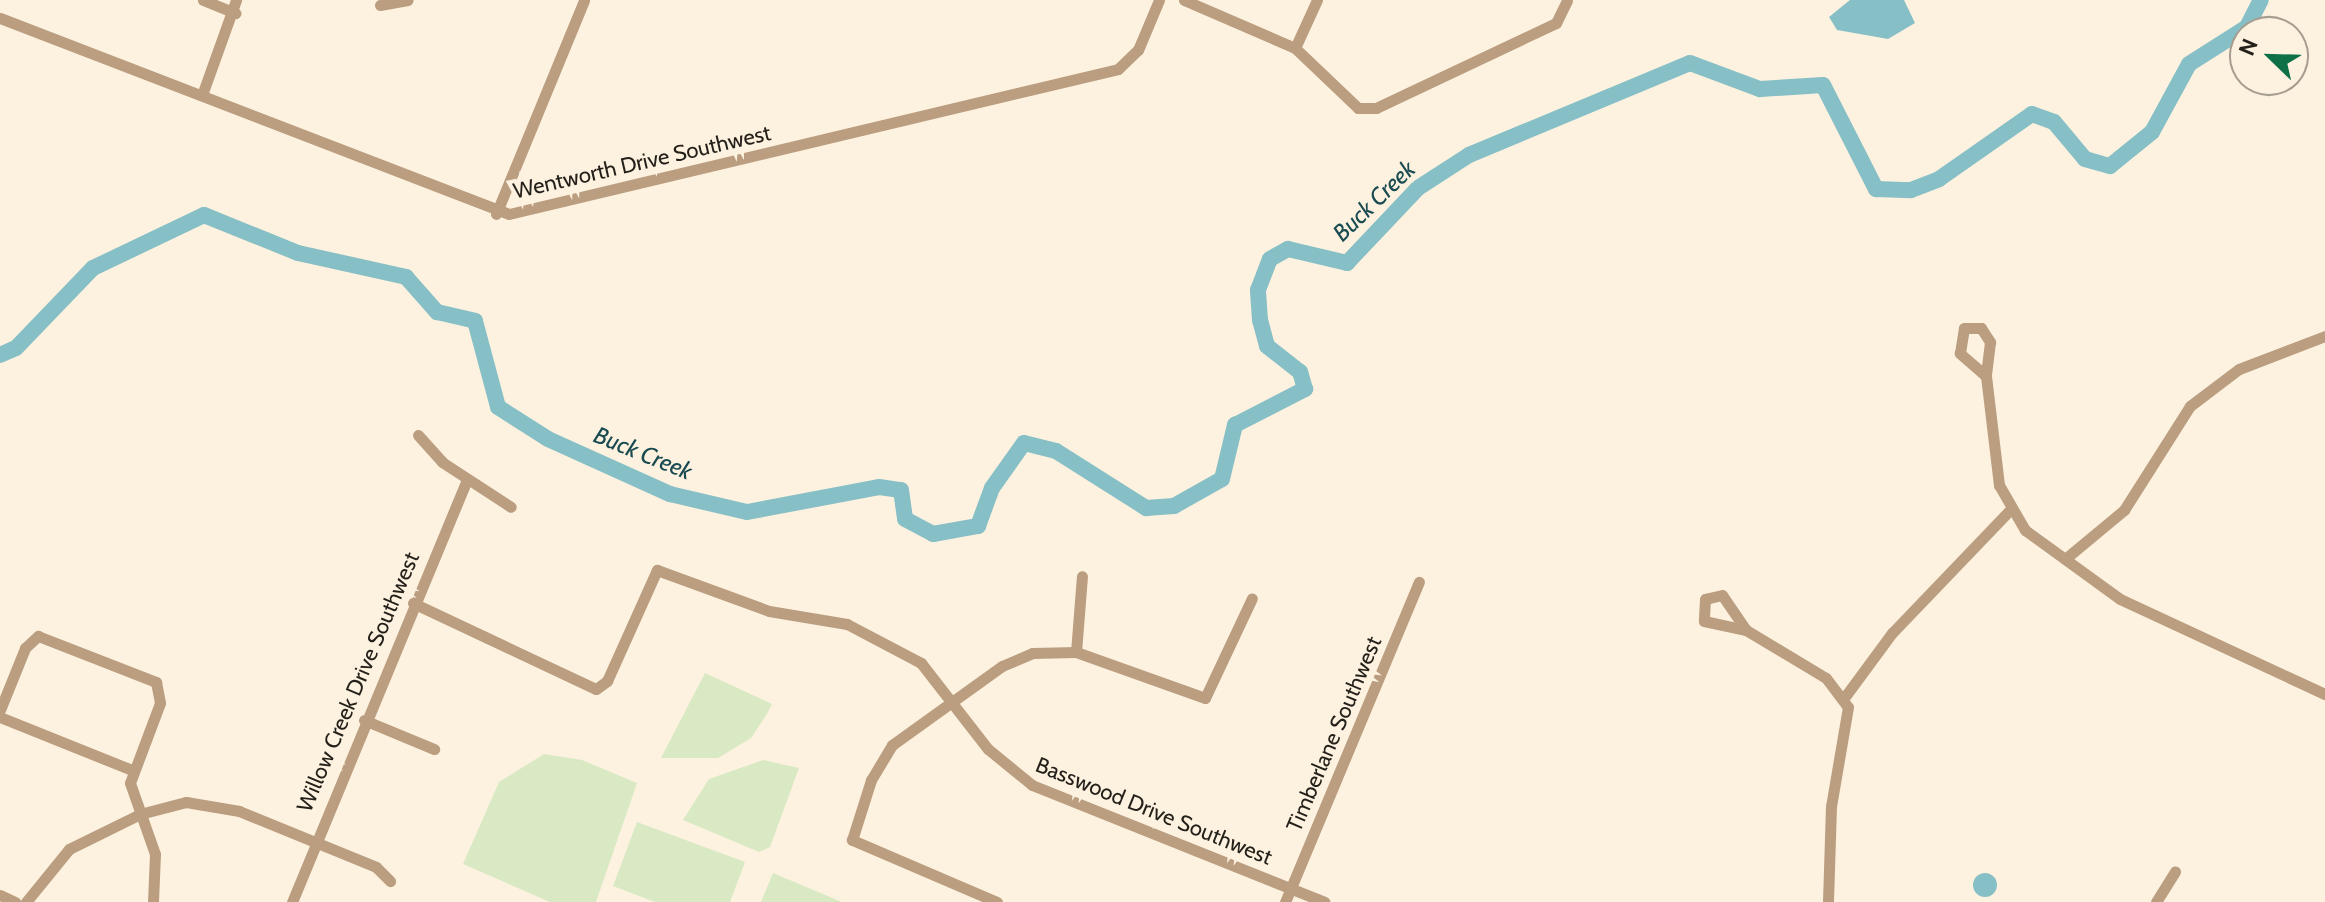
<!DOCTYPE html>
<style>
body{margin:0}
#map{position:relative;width:2325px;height:902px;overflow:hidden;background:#fdf2e0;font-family:Cabin,sans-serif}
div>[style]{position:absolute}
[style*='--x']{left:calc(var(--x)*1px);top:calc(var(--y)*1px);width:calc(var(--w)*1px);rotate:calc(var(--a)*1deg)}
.green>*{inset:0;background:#d9e9c3}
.water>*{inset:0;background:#87bfc6}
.round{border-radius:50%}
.river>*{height:16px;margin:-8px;padding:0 8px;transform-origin:8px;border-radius:8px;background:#87bfc6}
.minor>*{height:11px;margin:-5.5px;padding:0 5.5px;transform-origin:5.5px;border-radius:5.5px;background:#bb9e80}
span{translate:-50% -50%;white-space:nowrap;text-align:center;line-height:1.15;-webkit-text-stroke:8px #fdf2e0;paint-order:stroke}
.street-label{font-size:22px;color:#231f19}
.water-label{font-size:24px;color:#194b51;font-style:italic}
.north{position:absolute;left:2229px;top:16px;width:80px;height:80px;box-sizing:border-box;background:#fdf2e0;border:2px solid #a69e90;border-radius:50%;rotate:293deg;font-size:22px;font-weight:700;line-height:32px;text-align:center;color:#231f19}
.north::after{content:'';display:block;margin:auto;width:28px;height:36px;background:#0d7046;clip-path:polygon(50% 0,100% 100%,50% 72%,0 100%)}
</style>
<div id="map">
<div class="green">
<div style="clip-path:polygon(705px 673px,772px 704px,767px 714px,751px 738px,718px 758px,661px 758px)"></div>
<div style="clip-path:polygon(544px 754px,582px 760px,637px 783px,596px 902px,550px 902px,463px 864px,499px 782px)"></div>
<div style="clip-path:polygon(763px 760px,799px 768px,770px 847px,759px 852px,683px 820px,709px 779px)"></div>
<div style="clip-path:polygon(637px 822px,745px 862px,730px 902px,655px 902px,613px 886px)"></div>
<div style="clip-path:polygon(773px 873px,842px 902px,761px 902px)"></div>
</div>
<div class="water">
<div style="clip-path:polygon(1850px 0,1904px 0,1915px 23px,1888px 39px,1837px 30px,1829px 17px)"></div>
<div class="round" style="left:1973px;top:873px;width:24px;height:24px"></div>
</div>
<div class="river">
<div style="--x:0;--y:355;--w:17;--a:-24"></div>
<div style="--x:16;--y:348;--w:111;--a:-46.1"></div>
<div style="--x:93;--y:268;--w:123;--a:-25.5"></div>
<div style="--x:204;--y:215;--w:101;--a:22"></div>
<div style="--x:298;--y:253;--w:111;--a:12.5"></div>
<div style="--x:406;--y:277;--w:47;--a:48.5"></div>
<div style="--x:437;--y:312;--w:39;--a:13"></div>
<div style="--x:475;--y:321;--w:89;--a:75"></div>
<div style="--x:498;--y:407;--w:59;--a:32.6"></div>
<div style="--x:548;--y:439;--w:134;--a:24.3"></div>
<div style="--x:670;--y:494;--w:79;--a:13.2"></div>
<div style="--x:747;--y:512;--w:134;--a:-10.7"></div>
<div style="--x:879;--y:487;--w:22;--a:8"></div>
<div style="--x:901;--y:490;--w:29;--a:82"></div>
<div style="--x:905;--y:519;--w:32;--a:28"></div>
<div style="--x:933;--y:534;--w:46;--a:-10.1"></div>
<div style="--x:978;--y:526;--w:40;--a:-69.8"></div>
<div style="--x:992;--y:488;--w:55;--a:-54.6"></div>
<div style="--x:1024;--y:443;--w:33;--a:14"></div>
<div style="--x:1056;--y:451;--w:107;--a:32.3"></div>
<div style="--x:1146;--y:508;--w:28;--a:-4"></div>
<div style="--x:1174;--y:506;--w:55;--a:-29.4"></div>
<div style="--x:1222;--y:479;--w:56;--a:-76.5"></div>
<div style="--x:1235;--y:425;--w:79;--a:-27.2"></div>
<div style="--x:1305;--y:389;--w:18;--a:-106"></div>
<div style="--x:1300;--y:372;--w:42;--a:-141.8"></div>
<div style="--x:1267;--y:346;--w:27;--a:-105"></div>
<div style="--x:1260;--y:320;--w:30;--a:-94"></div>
<div style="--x:1258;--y:290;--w:33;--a:-69"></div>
<div style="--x:1270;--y:259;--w:21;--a:-29"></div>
<div style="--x:1288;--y:249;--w:61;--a:13.3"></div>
<div style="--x:1347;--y:263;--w:103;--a:-46.6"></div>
<div style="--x:1418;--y:188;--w:61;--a:-32.9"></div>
<div style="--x:1469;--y:155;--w:239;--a:-22.6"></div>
<div style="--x:1690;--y:63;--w:75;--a:20.4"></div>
<div style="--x:1760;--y:89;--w:63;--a:-3.6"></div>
<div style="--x:1823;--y:85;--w:117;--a:63"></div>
<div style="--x:1876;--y:189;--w:35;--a:2"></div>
<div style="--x:1911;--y:190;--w:30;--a:-21"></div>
<div style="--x:1939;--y:179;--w:113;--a:-35"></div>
<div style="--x:2032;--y:114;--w:23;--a:20"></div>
<div style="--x:2054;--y:122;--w:48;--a:50"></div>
<div style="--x:2085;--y:159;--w:26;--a:16"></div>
<div style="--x:2110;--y:166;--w:54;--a:-39"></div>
<div style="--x:2152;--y:132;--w:77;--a:-61.4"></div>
<div style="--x:2189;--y:64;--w:69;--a:-32.5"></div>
<div style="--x:2247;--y:27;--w:30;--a:-63"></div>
</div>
<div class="minor">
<div style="--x:203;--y:0;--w:35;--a:22"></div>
<div style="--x:1184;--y:0;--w:121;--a:23.4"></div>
<div style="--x:1295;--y:48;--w:87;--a:43.6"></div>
<div style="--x:1358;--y:108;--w:18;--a:0"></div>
<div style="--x:1376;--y:108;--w:199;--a:-25.3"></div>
<div style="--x:1556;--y:23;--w:25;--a:-64"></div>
<div style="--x:380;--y:5;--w:28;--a:-10"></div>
<div style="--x:0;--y:18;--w:545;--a:21.06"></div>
<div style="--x:509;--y:214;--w:626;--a:-13.39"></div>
<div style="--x:1118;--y:69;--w:28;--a:-44"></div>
<div style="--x:1138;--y:50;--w:54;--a:-67.2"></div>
<div style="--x:1295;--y:48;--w:53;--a:-65.4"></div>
<div style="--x:202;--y:95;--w:101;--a:-70.3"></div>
<div style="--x:496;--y:214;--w:231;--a:-67.6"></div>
<div style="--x:1986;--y:376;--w:35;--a:-139"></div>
<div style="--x:1960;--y:353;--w:25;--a:-81"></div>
<div style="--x:1964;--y:328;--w:17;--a:0"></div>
<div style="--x:1981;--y:328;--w:17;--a:57"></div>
<div style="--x:1990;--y:342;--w:34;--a:97"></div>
<div style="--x:1986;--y:376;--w:110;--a:83.2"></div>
<div style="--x:1999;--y:485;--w:52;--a:60"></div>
<div style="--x:2025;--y:530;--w:117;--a:36"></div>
<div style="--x:2120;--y:599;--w:226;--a:24.9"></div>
<div style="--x:418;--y:435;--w:36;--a:48"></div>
<div style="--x:442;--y:462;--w:82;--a:33.1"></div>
<div style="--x:2065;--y:559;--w:77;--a:-39.7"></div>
<div style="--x:2124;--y:510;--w:123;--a:-57.6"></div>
<div style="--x:2190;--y:406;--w:61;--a:-37.1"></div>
<div style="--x:2239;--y:369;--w:92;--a:-21"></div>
<div style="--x:413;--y:603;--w:202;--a:25.2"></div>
<div style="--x:596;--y:689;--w:14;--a:-36"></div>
<div style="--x:607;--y:681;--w:122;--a:-65.8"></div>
<div style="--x:657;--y:570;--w:119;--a:20.1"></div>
<div style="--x:769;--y:611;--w:79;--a:9.5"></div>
<div style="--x:847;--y:624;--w:84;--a:27.8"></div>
<div style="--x:921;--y:663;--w:109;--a:52.1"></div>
<div style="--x:988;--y:749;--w:57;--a:39.3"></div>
<div style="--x:1032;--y:785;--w:315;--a:21.8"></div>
<div style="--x:1746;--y:630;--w:42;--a:-124.4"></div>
<div style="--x:1722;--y:595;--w:17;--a:167"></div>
<div style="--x:1705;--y:599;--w:22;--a:93"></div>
<div style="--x:1704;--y:621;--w:43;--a:12.1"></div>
<div style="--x:1746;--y:630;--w:93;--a:31"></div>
<div style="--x:1826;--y:678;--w:36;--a:53"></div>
<div style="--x:1848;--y:707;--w:100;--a:99.7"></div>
<div style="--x:1831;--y:806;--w:96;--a:91.8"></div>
<div style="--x:1076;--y:652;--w:76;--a:-85.5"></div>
<div style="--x:1844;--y:698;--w:81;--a:-53.6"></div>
<div style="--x:1892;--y:633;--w:169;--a:-46.2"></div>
<div style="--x:0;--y:710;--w:67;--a:-68"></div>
<div style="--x:25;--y:648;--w:18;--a:-43"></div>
<div style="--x:38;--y:636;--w:127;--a:21.3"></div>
<div style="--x:156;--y:682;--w:21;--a:79"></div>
<div style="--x:160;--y:703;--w:85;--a:110.6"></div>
<div style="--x:130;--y:783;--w:75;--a:70.6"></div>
<div style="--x:155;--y:854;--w:48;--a:92.4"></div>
<div style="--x:0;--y:717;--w:142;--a:21.9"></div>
<div style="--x:364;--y:720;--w:76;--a:22.5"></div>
<div style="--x:0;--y:895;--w:17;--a:25"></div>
<div style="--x:26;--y:902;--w:68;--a:-50.9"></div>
<div style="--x:69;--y:849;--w:79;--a:-26.2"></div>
<div style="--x:140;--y:814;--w:48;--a:-14.6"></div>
<div style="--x:186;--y:802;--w:54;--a:9.6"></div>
<div style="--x:239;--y:811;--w:148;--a:22.2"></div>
<div style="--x:376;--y:867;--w:20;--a:45"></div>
<div style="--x:292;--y:902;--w:457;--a:-67.5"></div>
<div style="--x:997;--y:902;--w:158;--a:-156.8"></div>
<div style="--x:852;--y:840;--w:63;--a:-72.4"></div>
<div style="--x:871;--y:780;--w:41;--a:-59"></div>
<div style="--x:892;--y:745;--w:135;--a:-35.7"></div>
<div style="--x:1002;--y:666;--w:33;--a:-23"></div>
<div style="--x:1032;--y:653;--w:44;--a:-1.3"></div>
<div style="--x:1076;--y:652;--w:137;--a:19.6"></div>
<div style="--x:1205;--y:698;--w:110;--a:-64.8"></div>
<div style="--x:1285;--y:902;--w:347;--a:-67.3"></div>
<div style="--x:2156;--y:902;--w:36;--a:-58"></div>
</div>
<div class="street-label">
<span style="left:642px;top:162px;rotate:-13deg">Wentworth Drive Southwest</span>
<span style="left:358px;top:682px;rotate:-67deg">Willow Creek Drive Southwest</span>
<span style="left:1334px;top:734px;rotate:-67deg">Timberlane Southwest</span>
<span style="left:1154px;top:811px;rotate:22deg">Basswood Drive Southwest</span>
</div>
<div class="water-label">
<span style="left:1374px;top:201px;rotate:-44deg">Buck Creek</span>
<span style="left:643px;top:453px;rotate:22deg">Buck Creek</span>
</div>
<div class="north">N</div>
</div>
